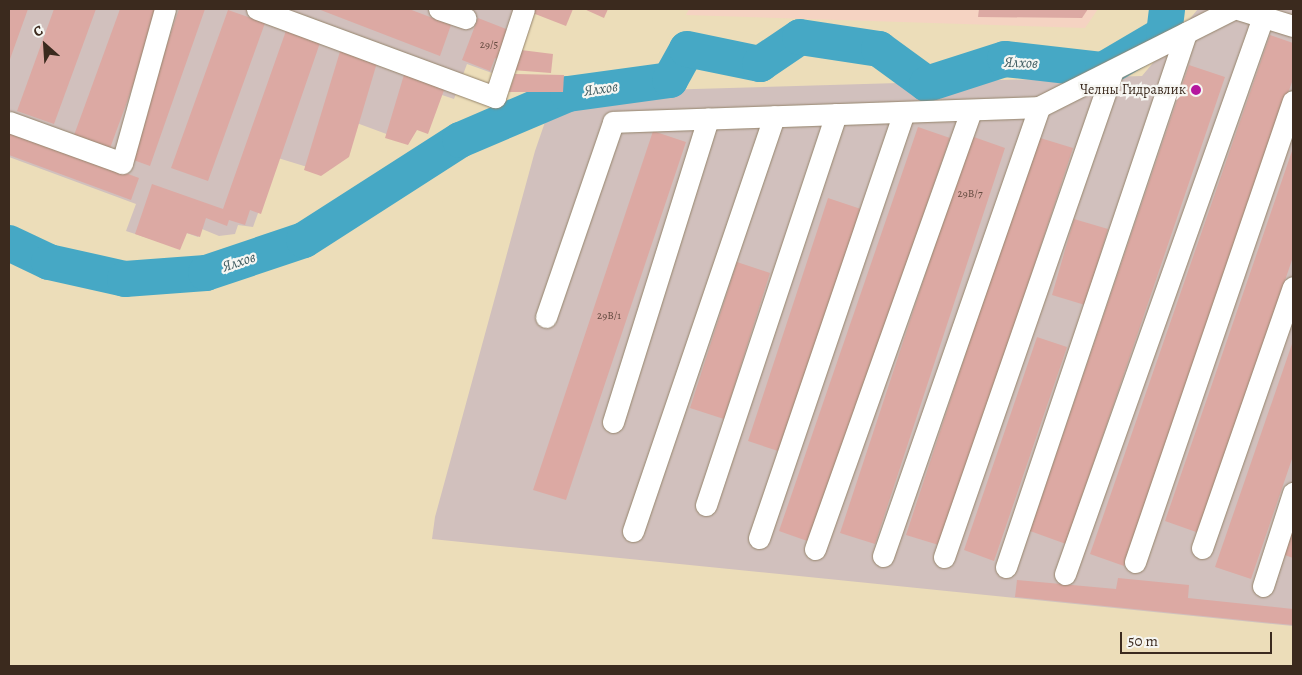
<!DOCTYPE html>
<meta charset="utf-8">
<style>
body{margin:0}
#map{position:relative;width:1302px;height:675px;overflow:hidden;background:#ecddb9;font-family:Alegreya,serif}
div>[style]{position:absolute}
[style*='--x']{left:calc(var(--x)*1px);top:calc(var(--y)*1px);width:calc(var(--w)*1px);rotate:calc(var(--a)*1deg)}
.built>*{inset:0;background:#f5d3c2}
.industrial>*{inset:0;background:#d1c0bd}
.river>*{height:36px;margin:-18px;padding:0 18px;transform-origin:18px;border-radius:18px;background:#46a8c5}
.building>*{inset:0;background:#dca9a3}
.roads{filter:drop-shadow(0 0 1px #94846c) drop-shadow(0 0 1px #94846c)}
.minor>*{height:21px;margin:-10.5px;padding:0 10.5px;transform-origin:10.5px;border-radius:10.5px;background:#fff}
.dots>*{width:14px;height:14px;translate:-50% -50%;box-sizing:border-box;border:2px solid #f6f6f2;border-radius:50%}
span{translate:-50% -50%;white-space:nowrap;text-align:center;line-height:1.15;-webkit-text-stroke:4.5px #f6f6f2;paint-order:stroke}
.number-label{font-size:11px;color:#634a3f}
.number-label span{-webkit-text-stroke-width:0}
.poi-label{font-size:14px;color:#3b2a1e}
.right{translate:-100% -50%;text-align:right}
.water-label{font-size:15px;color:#3f5c61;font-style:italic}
.frame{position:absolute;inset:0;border:10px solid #3b2a1e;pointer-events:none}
.north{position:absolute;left:20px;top:20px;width:50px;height:50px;-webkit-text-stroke:4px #f6f6f2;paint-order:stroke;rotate:334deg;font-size:14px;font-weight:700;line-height:20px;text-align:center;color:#3b2a1e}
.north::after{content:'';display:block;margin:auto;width:18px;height:22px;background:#3b2a1e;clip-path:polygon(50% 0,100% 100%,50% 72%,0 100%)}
.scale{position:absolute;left:1120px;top:632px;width:152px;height:22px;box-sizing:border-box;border:2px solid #3b2a1e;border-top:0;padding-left:6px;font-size:15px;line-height:18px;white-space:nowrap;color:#3b2a1e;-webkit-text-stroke:4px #f6f6f2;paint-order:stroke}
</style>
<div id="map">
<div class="built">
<div style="clip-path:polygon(689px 9px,1098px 9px,1085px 28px,686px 15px)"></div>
</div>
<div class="industrial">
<div style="clip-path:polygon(9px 9px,527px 9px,492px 73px,467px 64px,454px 99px,442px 95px,400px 139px,354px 122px,317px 170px,278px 158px,253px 227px,238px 225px,235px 234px,219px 236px,202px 229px,198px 237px,181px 231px,175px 247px,126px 231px,136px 204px,9px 157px)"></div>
<div style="clip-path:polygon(1198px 9px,1293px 9px,1293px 626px,432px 539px,435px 517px,535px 151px,555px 93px,1142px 76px)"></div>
</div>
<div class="river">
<div style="--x:9;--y:243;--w:44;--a:25.4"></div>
<div style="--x:49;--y:262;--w:78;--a:12.6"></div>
<div style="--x:125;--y:279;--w:81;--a:-4.2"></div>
<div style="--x:206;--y:273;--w:103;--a:-18.6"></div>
<div style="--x:304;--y:240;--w:185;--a:-32.7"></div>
<div style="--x:460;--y:140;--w:117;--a:-23.1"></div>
<div style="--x:568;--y:94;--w:103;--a:-7.8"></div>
<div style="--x:670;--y:80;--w:35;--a:-61"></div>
<div style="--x:687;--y:49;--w:75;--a:11.6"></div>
<div style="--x:760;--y:64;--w:48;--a:-34"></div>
<div style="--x:800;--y:37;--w:80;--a:8.6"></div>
<div style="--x:879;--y:49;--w:59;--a:36.1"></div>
<div style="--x:927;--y:84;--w:82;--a:-17.8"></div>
<div style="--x:1005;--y:59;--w:99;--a:6.4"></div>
<div style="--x:1103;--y:70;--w:71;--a:-30.5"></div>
<div style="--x:1164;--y:34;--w:25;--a:-83"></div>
</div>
<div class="building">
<div style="clip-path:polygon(9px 9px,28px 9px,9px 62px)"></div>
<div style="clip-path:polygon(54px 9px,96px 9px,54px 124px,17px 111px)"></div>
<div style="clip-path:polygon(120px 9px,161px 9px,109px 151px,73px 138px)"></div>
<div style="clip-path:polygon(179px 9px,205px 9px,150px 166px,128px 158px)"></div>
<div style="clip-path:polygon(318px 9px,409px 9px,451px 25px,440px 56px)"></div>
<div style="clip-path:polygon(531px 9px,573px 9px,566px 26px,530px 12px)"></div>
<div style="clip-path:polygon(584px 9px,608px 9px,604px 18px)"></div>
<div style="clip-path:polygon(979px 9px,1088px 9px,1082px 18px,978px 17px)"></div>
<div style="clip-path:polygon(228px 10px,265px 23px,208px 181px,171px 168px)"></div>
<div style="clip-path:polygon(478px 18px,514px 32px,503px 61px,495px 58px,490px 71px,462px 60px)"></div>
<div style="clip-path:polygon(288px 25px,322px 37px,261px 214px,250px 210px,245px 225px,229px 220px,227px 226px,206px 218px,200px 237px,187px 233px,180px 250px,135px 234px,152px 184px,223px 209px)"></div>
<div style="clip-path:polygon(1270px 35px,1293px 43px,1293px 79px,1124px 566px,1090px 554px)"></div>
<div style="clip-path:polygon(342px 45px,379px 56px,349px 157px,321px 176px,304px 170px)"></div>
<div style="clip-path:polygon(521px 50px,553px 54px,551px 73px,512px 70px)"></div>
<div style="clip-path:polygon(1189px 65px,1225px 77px,1066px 544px,1030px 531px)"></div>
<div style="clip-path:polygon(406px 68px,447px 82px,428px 134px,417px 130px,408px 145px,385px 138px)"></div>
<div style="clip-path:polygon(515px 74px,564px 75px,563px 92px,509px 92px)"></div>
<div style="clip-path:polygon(918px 127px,950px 138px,810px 542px,779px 531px)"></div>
<div style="clip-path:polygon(9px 130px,139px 178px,131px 200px,9px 155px)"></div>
<div style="clip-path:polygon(653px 131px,686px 142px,566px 500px,533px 490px)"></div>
<div style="clip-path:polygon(971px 136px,1005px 148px,875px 544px,840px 533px)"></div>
<div style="clip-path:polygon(1037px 137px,1073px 148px,942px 546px,906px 535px)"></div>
<div style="clip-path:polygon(1293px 148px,1293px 257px,1199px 533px,1165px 521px)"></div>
<div style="clip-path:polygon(828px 198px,861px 209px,781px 452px,748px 441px)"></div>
<div style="clip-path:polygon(1074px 219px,1108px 229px,1085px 305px,1052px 295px)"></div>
<div style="clip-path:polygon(737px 262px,770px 273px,724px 419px,690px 408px)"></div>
<div style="clip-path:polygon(1037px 337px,1067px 347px,994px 561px,964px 550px)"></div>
<div style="clip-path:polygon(1293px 341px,1293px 456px,1251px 579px,1215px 567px)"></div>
<div style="clip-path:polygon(1293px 522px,1293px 558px,1282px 554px)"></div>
<div style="clip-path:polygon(1118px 578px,1189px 585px,1188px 598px,1293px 609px,1293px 625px,1015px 597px,1017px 580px,1116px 589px)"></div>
</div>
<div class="roads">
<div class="minor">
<div style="--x:257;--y:9;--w:254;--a:20.3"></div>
<div style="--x:495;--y:97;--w:93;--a:-71.8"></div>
<div style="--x:439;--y:9;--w:28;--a:19"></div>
<div style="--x:1238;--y:9;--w:58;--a:17.2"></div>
<div style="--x:9;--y:122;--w:120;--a:19.9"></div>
<div style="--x:122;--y:163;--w:160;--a:-74.4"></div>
<div style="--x:546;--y:317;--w:206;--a:-71"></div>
<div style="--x:613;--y:122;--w:426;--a:-2"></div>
<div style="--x:1039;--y:107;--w:217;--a:-26.8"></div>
<div style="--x:613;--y:422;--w:318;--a:-72.6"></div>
<div style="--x:706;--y:505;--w:412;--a:-71.6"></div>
<div style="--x:633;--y:531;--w:438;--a:-71.2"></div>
<div style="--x:759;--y:538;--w:450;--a:-71.2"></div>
<div style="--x:1202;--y:548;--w:276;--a:-70.8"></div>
<div style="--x:815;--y:549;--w:466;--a:-70.4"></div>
<div style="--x:883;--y:556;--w:475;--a:-70.8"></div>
<div style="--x:944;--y:557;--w:515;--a:-70.86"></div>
<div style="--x:1135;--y:562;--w:487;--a:-71.1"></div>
<div style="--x:1006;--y:567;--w:564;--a:-71.37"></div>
<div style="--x:1065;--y:574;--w:591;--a:-70.43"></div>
<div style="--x:1263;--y:586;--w:98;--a:-72.1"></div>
</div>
</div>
<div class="dots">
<div style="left:1196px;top:90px;background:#b5179e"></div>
</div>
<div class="number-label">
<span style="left:489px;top:45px">29/5</span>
<span style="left:970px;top:194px">29В/7</span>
<span style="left:609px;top:316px">29В/1</span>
</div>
<div class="poi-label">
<span class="right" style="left:1186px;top:90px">Челны Гидравлик</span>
</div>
<div class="water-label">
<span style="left:1021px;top:63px;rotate:2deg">Ялхов</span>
<span style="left:601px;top:89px;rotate:-8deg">Ялхов</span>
<span style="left:239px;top:262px;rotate:-18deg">Ялхов</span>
</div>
<div class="frame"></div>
<div class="north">С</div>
<div class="scale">50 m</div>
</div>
